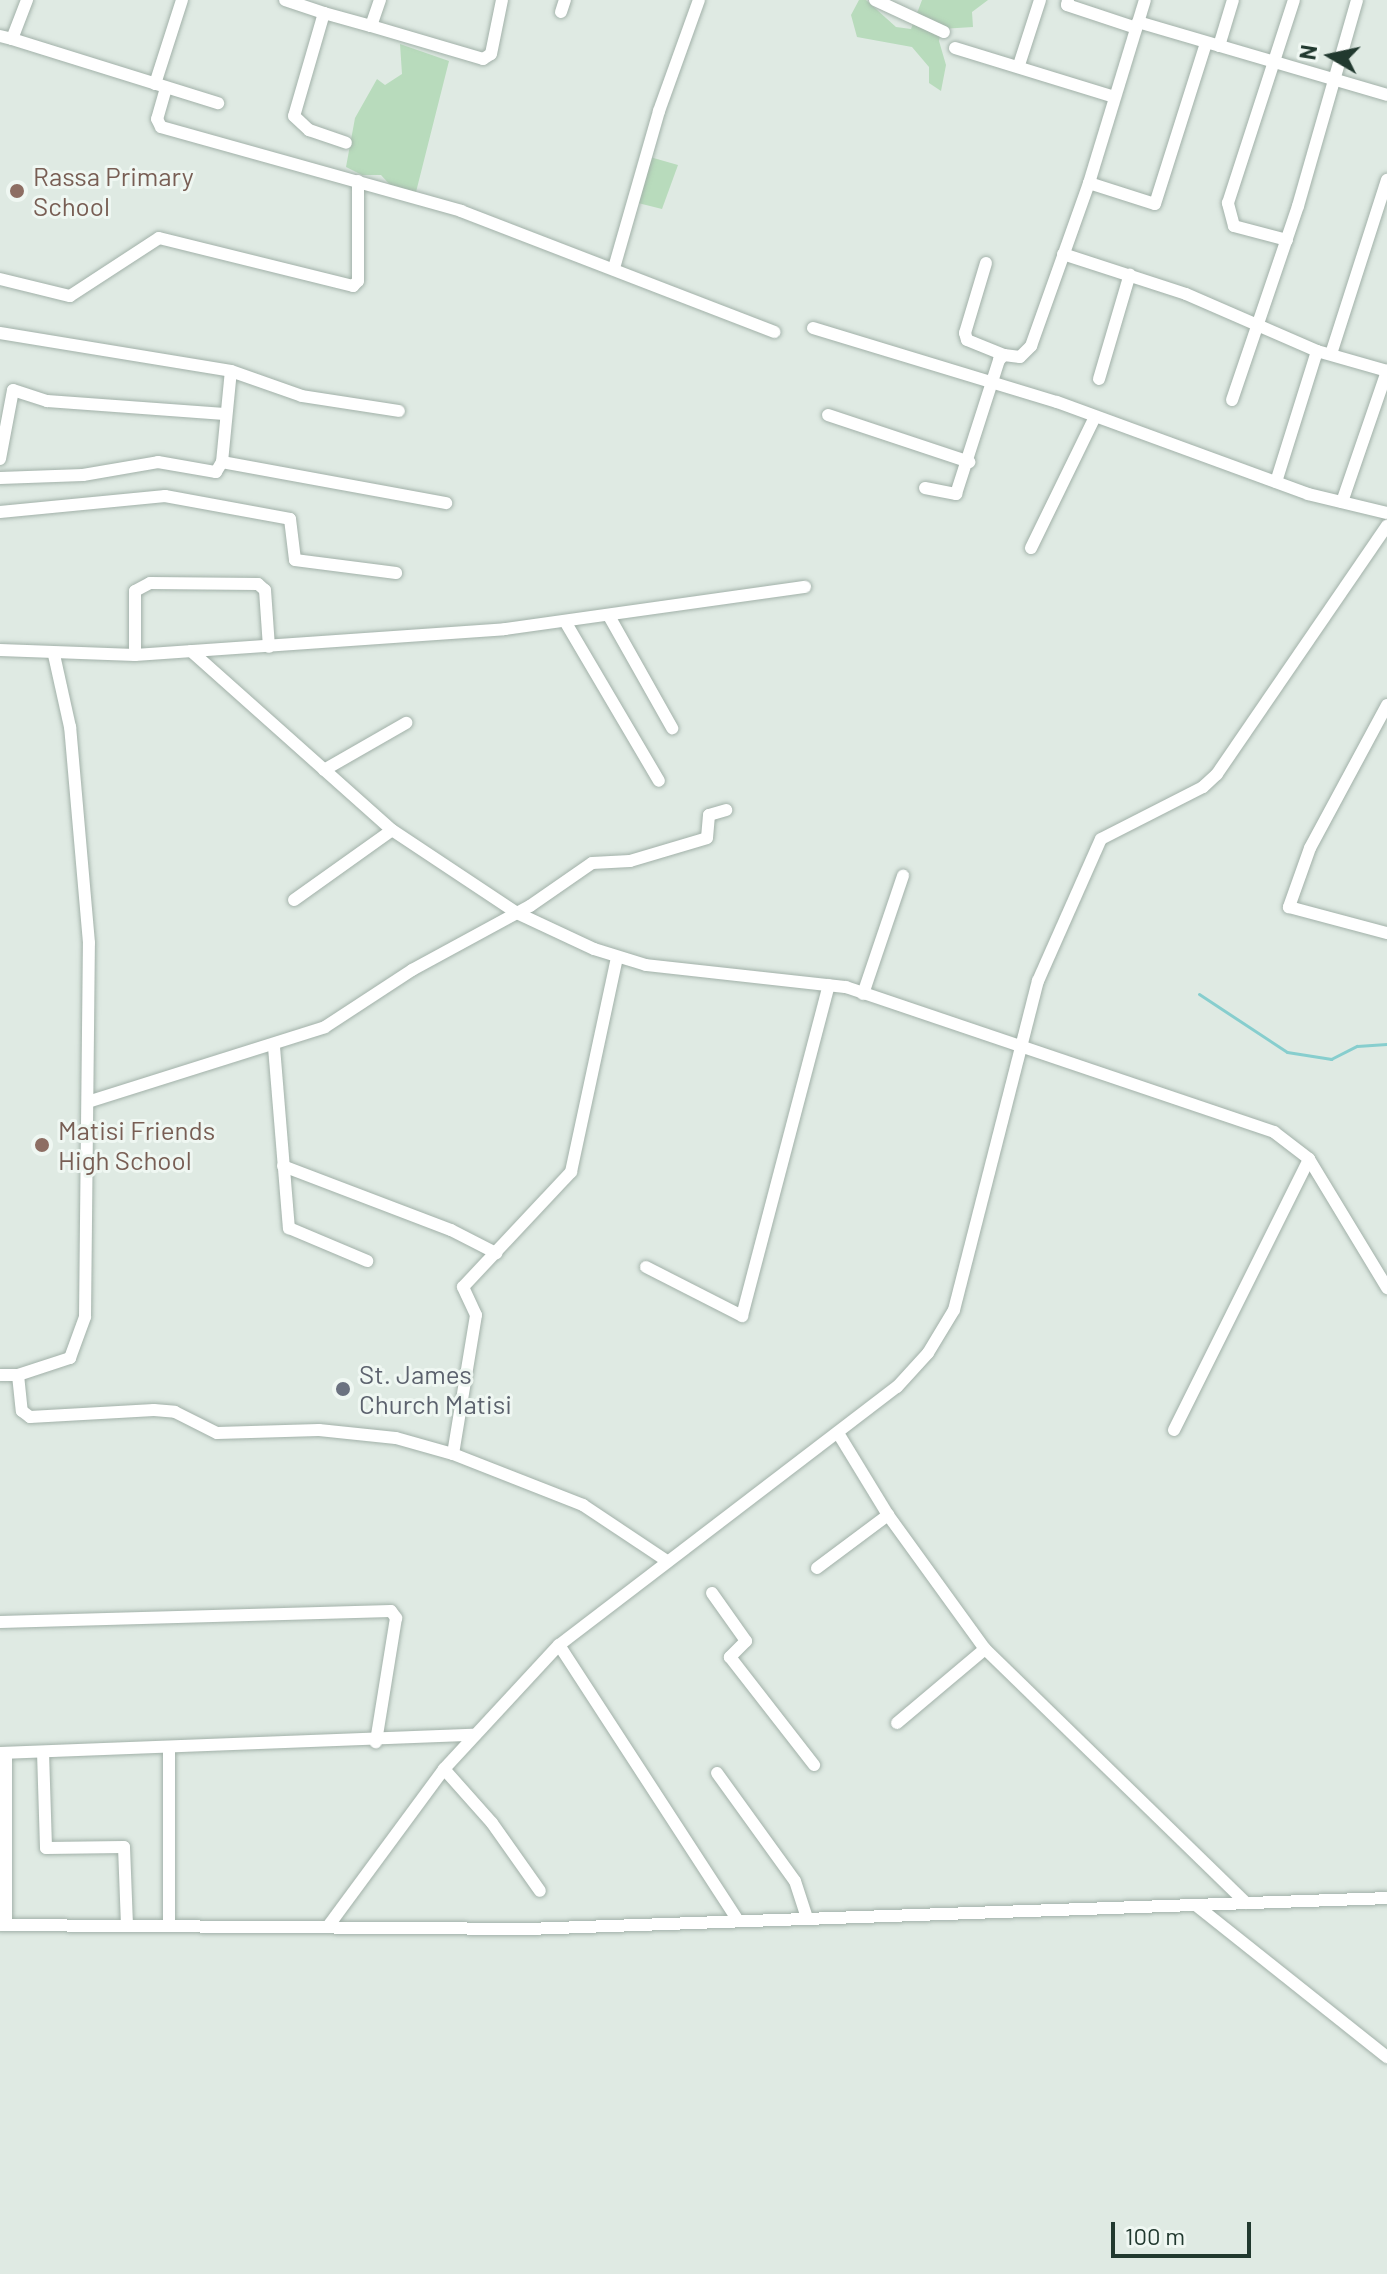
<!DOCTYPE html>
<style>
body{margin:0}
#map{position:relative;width:1387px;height:2274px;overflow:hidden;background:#dfeae3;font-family:Barlow,sans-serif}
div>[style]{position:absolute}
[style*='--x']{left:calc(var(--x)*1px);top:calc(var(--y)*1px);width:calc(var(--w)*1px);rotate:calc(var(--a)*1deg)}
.green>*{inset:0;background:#b8dbbc}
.stream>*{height:3px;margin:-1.5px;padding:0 1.5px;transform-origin:1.5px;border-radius:1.5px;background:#87cece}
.roads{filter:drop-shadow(0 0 2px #a2b1a9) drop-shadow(0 0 2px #a2b1a9)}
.minor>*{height:12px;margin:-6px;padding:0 6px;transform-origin:6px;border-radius:6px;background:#fff}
.dots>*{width:22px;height:22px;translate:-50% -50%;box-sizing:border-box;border:4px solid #eff7f2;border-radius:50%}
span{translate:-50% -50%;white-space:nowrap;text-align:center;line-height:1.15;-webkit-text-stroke:6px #eff7f2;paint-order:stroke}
.education-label{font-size:26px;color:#785e54}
.left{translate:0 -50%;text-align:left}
.worship-label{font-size:26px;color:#5b616d}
.north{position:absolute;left:1291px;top:16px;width:80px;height:80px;-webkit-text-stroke:6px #eff7f2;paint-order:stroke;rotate:279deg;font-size:22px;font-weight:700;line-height:32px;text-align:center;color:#21392f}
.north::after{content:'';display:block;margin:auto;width:28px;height:36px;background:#21392f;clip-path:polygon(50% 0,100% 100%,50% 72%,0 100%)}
.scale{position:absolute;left:1111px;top:2222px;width:140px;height:36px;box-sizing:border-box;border:4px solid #21392f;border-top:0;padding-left:10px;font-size:24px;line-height:28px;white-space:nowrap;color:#21392f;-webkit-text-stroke:6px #eff7f2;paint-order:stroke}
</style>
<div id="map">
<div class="green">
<div style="clip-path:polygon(859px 0,866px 0,896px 27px,911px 29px,922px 0,988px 0,972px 12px,973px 27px,941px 29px,939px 41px,946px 65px,941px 91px,929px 83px,929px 67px,912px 47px,857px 37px,851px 15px)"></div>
<div style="clip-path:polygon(400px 44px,449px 61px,416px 192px,392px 187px,381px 175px,362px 175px,346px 167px,355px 118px,377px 79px,385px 85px,402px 74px)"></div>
<div style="clip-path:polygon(650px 157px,678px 165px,662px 209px,638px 203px)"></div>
</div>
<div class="stream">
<div style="--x:1199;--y:994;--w:105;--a:33.4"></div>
<div style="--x:1287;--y:1052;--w:45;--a:9"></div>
<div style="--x:1331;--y:1059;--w:29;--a:-27"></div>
<div style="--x:1357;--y:1046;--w:30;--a:-4"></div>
</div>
<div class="roads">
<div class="minor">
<div style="--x:285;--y:0;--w:41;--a:18.4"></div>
<div style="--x:324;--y:13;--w:107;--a:106.2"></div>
<div style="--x:294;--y:116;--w:21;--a:43"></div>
<div style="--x:309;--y:130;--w:39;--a:19"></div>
<div style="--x:875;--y:0;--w:76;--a:24.9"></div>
<div style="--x:1068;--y:0;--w:5;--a:101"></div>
<div style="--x:1067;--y:5;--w:73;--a:18.4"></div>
<div style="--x:561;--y:12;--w:13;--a:-72"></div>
<div style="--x:324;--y:13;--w:49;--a:15.5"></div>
<div style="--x:371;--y:26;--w:28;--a:-71"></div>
<div style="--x:1138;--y:22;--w:259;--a:16.3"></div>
<div style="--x:371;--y:26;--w:117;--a:16.4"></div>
<div style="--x:483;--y:59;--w:9;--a:-32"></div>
<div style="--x:491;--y:54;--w:55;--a:-78.5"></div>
<div style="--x:0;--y:36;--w:12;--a:14"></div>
<div style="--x:12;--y:39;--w:42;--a:-69"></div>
<div style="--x:12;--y:39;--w:216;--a:17.3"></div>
<div style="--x:1219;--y:46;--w:48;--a:-73.1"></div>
<div style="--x:955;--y:48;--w:166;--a:17.1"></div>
<div style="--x:1019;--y:65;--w:68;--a:-72.1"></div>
<div style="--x:155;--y:84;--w:88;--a:-72.2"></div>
<div style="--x:166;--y:88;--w:32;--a:106"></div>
<div style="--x:157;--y:119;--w:9;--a:63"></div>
<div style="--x:161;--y:127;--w:312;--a:15.6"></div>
<div style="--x:461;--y:211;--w:336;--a:21.1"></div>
<div style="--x:1089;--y:183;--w:69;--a:17.7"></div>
<div style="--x:1155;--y:204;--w:169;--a:-72.4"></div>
<div style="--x:1287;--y:240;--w:55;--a:-165.2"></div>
<div style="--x:1234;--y:226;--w:24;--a:-105"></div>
<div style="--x:1228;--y:203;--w:213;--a:-72"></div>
<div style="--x:1063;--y:254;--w:129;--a:18"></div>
<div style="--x:1186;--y:294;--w:143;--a:23.5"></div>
<div style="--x:1317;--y:351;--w:73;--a:15.9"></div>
<div style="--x:986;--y:263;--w:73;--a:106.7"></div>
<div style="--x:965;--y:333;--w:7;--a:74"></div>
<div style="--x:967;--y:340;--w:40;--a:22"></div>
<div style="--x:614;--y:268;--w:163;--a:-74"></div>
<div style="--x:659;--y:111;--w:118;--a:-70.2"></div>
<div style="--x:0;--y:279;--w:72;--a:13.7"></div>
<div style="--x:70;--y:296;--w:106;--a:-33.1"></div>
<div style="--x:159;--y:238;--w:200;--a:13.9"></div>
<div style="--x:353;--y:286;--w:7;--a:-45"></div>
<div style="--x:358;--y:281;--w:100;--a:-90"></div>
<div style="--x:813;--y:328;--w:255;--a:16.9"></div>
<div style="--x:1057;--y:402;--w:267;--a:20.1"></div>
<div style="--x:1308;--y:494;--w:81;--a:13.5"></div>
<div style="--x:0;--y:333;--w:234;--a:9.3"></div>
<div style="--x:231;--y:371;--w:75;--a:19.4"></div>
<div style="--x:302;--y:396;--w:98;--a:8.8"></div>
<div style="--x:1331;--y:354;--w:183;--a:-72.2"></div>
<div style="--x:1099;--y:379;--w:109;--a:-73.6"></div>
<div style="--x:1232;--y:400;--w:205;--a:-71.2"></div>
<div style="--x:1298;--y:206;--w:214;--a:-74"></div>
<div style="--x:828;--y:415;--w:149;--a:18.4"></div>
<div style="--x:0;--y:459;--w:70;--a:-79.3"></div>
<div style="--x:13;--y:390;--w:36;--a:18"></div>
<div style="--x:47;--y:401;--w:178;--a:4.2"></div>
<div style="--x:222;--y:462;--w:91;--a:-84.4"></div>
<div style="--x:0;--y:478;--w:83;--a:-2.1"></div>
<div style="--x:83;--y:475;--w:76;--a:-9.8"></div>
<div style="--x:158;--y:462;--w:59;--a:9.8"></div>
<div style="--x:216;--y:472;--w:12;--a:-59"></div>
<div style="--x:222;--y:462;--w:228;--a:10.4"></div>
<div style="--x:1276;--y:482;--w:137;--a:-72.6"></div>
<div style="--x:925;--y:488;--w:32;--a:11"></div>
<div style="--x:956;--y:494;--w:141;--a:-72.2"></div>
<div style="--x:999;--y:360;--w:7;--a:-45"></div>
<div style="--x:1004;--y:355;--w:16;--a:7"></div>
<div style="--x:1020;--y:357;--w:16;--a:-45"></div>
<div style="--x:1031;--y:346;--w:173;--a:-70.4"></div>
<div style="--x:1089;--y:183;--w:191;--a:-73"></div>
<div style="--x:1342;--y:502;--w:139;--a:-71"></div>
<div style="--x:0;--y:512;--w:166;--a:-5.5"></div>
<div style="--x:165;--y:496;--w:127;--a:10.4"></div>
<div style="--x:290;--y:519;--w:41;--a:83"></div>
<div style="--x:295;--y:560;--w:102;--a:7.3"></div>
<div style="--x:1031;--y:548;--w:144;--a:-64"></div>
<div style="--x:609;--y:616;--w:129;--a:60.6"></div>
<div style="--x:566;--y:623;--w:183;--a:59.5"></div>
<div style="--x:0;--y:650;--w:135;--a:2.1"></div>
<div style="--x:135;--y:655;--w:371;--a:-4"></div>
<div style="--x:505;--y:629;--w:303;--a:-8"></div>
<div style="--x:191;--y:651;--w:269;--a:41.7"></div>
<div style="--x:392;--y:830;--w:150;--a:33.6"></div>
<div style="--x:517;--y:913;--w:85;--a:25.1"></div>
<div style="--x:594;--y:949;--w:54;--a:17.1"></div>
<div style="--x:646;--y:965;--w:201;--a:6.3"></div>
<div style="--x:846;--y:987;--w:452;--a:18.7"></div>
<div style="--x:1274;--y:1132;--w:44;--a:37.6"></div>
<div style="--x:1309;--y:1159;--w:151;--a:58.8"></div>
<div style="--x:135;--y:655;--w:64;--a:-90"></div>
<div style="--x:135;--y:591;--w:17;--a:-28"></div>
<div style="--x:150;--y:583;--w:108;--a:0.5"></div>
<div style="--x:258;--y:584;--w:9;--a:41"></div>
<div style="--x:265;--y:590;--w:57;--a:86"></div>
<div style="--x:1387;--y:705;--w:162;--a:118.3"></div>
<div style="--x:1310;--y:848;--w:63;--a:109.6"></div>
<div style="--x:1289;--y:907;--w:101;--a:14.9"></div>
<div style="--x:324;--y:770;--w:95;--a:-29.8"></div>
<div style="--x:294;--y:900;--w:120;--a:-35.5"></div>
<div style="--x:863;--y:994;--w:125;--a:-71.3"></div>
<div style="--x:274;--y:1047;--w:182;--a:85.3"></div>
<div style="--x:289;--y:1228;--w:85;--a:22.9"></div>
<div style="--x:91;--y:1101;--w:245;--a:-17.5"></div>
<div style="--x:325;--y:1027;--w:104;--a:-33.2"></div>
<div style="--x:412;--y:970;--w:134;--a:-28.5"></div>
<div style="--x:530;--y:906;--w:75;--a:-34.7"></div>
<div style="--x:592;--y:863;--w:38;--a:-3"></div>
<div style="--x:630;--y:861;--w:80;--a:-16.6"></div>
<div style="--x:707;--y:838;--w:23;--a:-85"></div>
<div style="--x:709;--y:815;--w:18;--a:-16"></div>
<div style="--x:283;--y:1166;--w:180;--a:20.9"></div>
<div style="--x:451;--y:1230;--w:51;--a:27.1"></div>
<div style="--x:646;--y:1267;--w:108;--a:27"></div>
<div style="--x:742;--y:1316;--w:342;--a:-75.3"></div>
<div style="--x:0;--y:1375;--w:18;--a:0"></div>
<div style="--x:18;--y:1375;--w:36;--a:84"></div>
<div style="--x:22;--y:1411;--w:10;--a:37"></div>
<div style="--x:30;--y:1417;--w:124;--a:-3.2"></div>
<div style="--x:154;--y:1410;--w:21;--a:5"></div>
<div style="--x:175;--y:1412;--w:47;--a:26.6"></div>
<div style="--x:217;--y:1433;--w:102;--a:-1.7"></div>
<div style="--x:319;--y:1430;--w:77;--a:5.9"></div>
<div style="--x:396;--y:1438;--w:59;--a:15.7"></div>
<div style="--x:453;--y:1454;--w:140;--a:21.4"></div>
<div style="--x:583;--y:1505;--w:101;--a:33.7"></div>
<div style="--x:18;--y:1375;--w:55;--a:-18.1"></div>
<div style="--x:70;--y:1358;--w:44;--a:-69.9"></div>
<div style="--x:85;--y:1317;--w:374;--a:-89.4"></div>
<div style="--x:89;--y:943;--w:217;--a:-95"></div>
<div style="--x:70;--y:727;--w:74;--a:-102.5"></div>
<div style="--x:1174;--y:1430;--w:303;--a:-63.5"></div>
<div style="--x:838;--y:1433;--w:96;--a:58.6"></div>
<div style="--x:888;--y:1515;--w:165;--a:54.1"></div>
<div style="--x:985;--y:1649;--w:364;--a:44.2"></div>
<div style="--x:453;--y:1454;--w:141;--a:-80.6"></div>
<div style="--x:476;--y:1315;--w:31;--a:-115"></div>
<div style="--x:463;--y:1287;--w:158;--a:-46.8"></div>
<div style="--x:571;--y:1172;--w:219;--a:-77.9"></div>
<div style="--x:817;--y:1568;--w:89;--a:-36.7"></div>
<div style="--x:712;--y:1593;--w:59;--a:54.7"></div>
<div style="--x:746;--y:1641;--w:23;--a:135"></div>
<div style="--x:730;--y:1657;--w:137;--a:52.1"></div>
<div style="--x:0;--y:1622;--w:391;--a:-1.6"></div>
<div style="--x:391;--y:1611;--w:9;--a:54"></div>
<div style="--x:396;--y:1618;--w:126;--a:99.2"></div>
<div style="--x:559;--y:1645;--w:325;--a:57"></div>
<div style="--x:897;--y:1723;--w:115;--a:-40.1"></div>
<div style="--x:43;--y:1752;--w:96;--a:88.2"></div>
<div style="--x:46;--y:1848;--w:78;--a:-0.7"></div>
<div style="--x:124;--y:1847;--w:78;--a:87.8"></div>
<div style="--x:0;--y:1753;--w:473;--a:-2.2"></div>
<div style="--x:6;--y:1753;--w:172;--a:90"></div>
<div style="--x:444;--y:1769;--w:72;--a:48.4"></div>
<div style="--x:492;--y:1823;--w:83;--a:54.8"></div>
<div style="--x:717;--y:1773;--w:133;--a:54.2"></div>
<div style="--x:795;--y:1881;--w:36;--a:72"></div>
<div style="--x:1197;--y:1906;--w:243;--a:38.5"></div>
<div style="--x:0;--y:1925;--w:527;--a:0.43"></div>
<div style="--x:527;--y:1929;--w:861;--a:-2.06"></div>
<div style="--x:169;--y:1925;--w:177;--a:-90"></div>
<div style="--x:329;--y:1925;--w:194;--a:-53.6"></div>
<div style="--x:444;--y:1769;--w:169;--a:-47.2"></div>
<div style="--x:559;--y:1645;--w:425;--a:-37.4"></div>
<div style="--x:897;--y:1387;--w:46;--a:-47.6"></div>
<div style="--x:928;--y:1353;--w:50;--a:-58.8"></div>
<div style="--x:954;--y:1310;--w:340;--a:-75.7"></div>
<div style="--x:1038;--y:981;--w:155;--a:-66.1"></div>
<div style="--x:1101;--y:839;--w:114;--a:-27"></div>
<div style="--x:1203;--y:787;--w:19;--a:-43"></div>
<div style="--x:1217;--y:774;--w:301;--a:-55.6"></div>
</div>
</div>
<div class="dots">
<div style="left:17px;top:191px;background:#8d6e63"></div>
<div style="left:42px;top:1145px;background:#8d6e63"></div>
<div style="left:343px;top:1389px;background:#6b7280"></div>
</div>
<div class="education-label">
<span class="left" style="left:33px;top:191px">Rassa Primary<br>School</span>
<span class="left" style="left:58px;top:1145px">Matisi Friends<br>High School</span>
</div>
<div class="worship-label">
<span class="left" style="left:359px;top:1389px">St. James<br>Church Matisi</span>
</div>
<div class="north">N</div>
<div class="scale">100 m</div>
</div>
